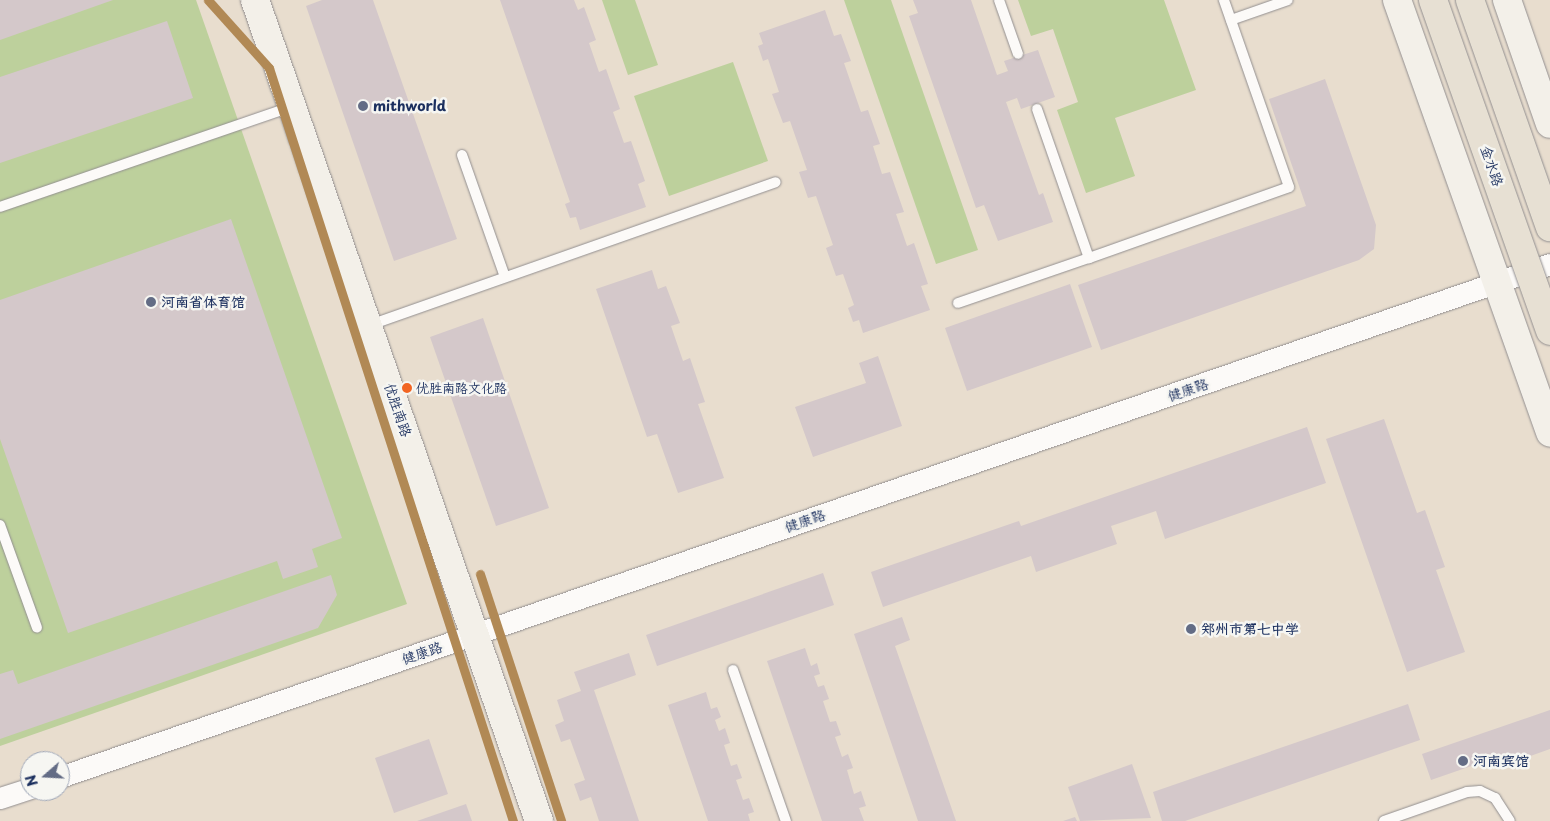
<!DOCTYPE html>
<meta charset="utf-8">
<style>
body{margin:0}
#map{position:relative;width:1550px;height:821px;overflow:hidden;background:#e8ddce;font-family:"Playpen Sans","LXGW WenKai TC",sans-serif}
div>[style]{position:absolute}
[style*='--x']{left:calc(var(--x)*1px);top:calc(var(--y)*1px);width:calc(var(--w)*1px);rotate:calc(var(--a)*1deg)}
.green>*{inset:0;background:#bdd09c}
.building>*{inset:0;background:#d4c8ca}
.roads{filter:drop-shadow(0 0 1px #928f90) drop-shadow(0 0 1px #928f90)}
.lane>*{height:10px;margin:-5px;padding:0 5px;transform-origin:5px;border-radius:5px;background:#fcfaf8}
.street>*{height:21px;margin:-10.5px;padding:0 10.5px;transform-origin:10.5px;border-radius:10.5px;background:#fcfaf8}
.secondary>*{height:28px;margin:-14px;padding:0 14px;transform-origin:14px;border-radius:14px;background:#f3f0e9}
.primary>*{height:28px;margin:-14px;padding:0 14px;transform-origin:14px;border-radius:14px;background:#e7e0d3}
.bridges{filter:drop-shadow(0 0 1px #928f90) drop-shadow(0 0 1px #928f90)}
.primary-bridge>*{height:28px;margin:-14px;padding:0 14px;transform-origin:14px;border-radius:14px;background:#e7e0d3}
.metro-1>*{height:9px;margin:-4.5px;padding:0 4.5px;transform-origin:4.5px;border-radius:4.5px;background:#b18955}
.dots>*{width:14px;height:14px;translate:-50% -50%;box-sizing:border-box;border:2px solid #f6f6f2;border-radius:50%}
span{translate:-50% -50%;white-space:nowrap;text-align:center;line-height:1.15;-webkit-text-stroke:5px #f6f6f2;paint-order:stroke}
.bus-label{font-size:13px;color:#1b2f5e}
.left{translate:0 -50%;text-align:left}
.poi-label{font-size:14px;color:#1b2f5e;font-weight:700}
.street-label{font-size:14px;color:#1b2f5e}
.north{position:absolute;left:20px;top:751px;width:50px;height:50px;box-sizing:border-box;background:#f6f6f2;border:1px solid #9ea6b7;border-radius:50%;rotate:251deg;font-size:14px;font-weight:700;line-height:20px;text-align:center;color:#1b2f5e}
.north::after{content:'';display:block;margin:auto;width:18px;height:22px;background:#636c85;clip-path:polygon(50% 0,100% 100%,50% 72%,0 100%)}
</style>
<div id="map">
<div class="green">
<div style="clip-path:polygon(0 0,196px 0,407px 604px,0 746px)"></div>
<div style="clip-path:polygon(602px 0,635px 0,658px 65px,628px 75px)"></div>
<div style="clip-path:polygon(844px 0,891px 0,978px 250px,936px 264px)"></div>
<div style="clip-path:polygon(1018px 0,1164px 0,1196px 90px,1115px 118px,1135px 176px,1086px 193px,1057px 110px,1078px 102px,1053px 29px,1031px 36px)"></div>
<div style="clip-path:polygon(733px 62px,768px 161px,669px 196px,634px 96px)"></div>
</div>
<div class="building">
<div style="clip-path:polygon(0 0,113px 0,0 40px)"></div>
<div style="clip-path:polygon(322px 0,373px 0,457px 239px,394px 261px,306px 6px)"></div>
<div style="clip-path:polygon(500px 0,574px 0,578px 10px,584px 7px,596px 40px,589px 43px,599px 72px,606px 69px,620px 109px,613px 112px,624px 143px,631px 141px,645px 181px,638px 184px,646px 207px,580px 230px,576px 217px,570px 218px,565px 204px,570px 202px)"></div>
<div style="clip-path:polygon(913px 0,971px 0,997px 75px,1008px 71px,1004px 61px,1038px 50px,1055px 97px,1021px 109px,1017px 98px,1006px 102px,1039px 195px,1043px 193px,1053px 222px,998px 241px,984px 205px,976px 208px,909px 16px,918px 13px)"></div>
<div style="clip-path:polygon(825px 10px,834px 36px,841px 34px,851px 61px,844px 63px,861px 112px,868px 110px,880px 144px,873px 146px,882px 174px,890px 172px,904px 212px,896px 214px,907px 246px,914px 243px,928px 284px,921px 286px,930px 310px,863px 333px,859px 320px,853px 322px,848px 308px,854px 305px,843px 274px,836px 276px,826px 248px,833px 245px,816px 196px,808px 198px,799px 172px,807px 170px,790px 121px,783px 123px,772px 94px,779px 92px,768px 59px,763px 61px,758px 46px,763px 44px,759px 33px)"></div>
<div style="clip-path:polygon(167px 21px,193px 98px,0 163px,0 77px)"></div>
<div style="clip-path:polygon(1325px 79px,1376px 225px,1374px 249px,1359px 260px,1101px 350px,1078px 285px,1306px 206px,1269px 99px)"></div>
<div style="clip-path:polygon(231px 219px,342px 538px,312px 549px,318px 567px,283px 579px,277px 561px,68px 633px,0 439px,0 300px)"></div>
<div style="clip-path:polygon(652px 270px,658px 289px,666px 286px,680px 323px,671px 326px,683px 361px,690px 358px,705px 402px,698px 404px,724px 478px,678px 493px,657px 434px,647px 437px,596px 289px)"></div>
<div style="clip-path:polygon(1070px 284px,1092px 347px,967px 391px,945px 328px)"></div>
<div style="clip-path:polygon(483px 318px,549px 508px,496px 526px,430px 337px)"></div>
<div style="clip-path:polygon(878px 356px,902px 426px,813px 457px,795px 407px,866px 383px,859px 363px)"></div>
<div style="clip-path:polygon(1384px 419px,1417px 513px,1425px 510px,1445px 567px,1436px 570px,1465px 652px,1407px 672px,1326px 439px)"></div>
<div style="clip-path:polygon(1307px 427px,1326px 483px,1165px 539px,1156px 511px,1111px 526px,1117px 544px,1036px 572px,1031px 556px,883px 607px,871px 572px,1019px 521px,1021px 526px)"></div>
<div style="clip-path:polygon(823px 573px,834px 605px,657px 666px,646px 635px)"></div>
<div style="clip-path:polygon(331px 575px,337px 595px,318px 628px,0 739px,0 674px,13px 670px,18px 684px)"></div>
<div style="clip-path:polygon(902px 617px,910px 640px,895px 646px,956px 821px,918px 821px,854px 634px)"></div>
<div style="clip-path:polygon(805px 648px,811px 666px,817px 663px,820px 674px,814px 676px,818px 687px,824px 685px,829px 699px,823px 701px,830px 722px,836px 721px,841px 735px,835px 737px,842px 757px,848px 754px,853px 768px,847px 770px,854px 794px,861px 791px,866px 806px,859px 808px,864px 821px,822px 821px,767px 661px)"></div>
<div style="clip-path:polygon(629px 653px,636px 675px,594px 690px,639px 821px,599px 821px,591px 797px,580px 801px,574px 784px,585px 780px,570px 739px,561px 742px,555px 725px,564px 721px,557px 700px,581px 691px,574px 672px)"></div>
<div style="clip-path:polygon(706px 692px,711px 709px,717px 707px,721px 717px,715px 720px,719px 731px,725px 728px,730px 743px,724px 745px,731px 766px,737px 764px,742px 778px,736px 780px,743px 800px,749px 798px,754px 812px,748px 814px,750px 821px,708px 821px,668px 705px)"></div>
<div style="clip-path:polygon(1408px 704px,1420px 740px,1185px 821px,1162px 821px,1153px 792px)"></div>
<div style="clip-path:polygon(1550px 710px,1550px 749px,1513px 762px,1509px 753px,1431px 780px,1422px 754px)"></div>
<div style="clip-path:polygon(429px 739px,448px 794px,394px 813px,375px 758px)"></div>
<div style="clip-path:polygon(1132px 764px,1151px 818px,1080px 821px,1068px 787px)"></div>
<div style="clip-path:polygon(466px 804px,472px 821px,417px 821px)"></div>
<div style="clip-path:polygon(1075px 817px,1077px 821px,1063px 821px)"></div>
</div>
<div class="roads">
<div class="lane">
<div style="--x:999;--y:0;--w:57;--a:70.6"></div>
<div style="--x:1231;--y:20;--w:60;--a:-19.3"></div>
<div style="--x:1037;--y:109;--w:158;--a:70.8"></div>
<div style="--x:1089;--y:258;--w:212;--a:-19.5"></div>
<div style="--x:1289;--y:187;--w:198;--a:-109.2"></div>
<div style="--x:462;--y:155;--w:129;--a:70.6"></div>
<div style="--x:0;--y:207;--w:307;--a:-19"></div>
<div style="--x:958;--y:303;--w:139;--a:-19"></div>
<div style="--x:370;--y:325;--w:430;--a:-19.4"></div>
<div style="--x:0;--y:525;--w:109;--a:70.2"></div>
<div style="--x:733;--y:670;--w:160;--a:70.7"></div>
<div style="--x:1384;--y:821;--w:88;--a:-19.3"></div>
<div style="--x:1467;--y:792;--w:13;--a:-4"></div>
<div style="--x:1480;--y:791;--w:17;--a:25"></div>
<div style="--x:1495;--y:798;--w:27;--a:57"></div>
</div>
<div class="street">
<div style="--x:60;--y:777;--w:1576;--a:-19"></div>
<div style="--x:0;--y:798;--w:32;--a:-18"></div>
</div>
<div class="secondary">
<div style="--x:255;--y:0;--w:869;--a:70.92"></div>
<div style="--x:1397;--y:0;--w:459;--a:70.5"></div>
<div style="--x:1507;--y:0;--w:131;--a:70.9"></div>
</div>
<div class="primary">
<div style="--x:1470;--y:0;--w:241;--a:70.6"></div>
</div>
</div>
<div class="bridges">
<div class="primary-bridge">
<div style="--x:1433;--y:0;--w:351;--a:70.5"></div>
</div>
</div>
<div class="metro-1">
<div style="--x:208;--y:0;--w:91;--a:48.1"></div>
<div style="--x:269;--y:68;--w:792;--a:72.05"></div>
<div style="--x:480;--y:574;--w:260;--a:71.8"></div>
</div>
<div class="dots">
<div style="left:363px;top:106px;background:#636c85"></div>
<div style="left:151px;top:302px;background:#636c85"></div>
<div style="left:407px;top:388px;background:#f26522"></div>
<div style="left:1191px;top:629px;background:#636c85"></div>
<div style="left:1463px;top:761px;background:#636c85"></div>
</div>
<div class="bus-label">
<span class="left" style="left:416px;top:388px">优胜南路文化路</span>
</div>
<div class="poi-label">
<span class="left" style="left:373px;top:106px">mithworld</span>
<span class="left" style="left:161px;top:302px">河南省体育馆</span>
<span class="left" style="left:1201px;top:629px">郑州市第七中学</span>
<span class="left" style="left:1473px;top:761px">河南宾馆</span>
</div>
<div class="street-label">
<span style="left:1492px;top:166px;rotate:71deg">金水路</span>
<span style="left:1188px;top:390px;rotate:-19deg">健康路</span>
<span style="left:398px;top:410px;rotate:71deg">优胜南路</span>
<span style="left:805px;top:521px;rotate:-19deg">健康路</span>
<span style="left:422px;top:653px;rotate:-19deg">健康路</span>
</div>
<div class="north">N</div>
</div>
